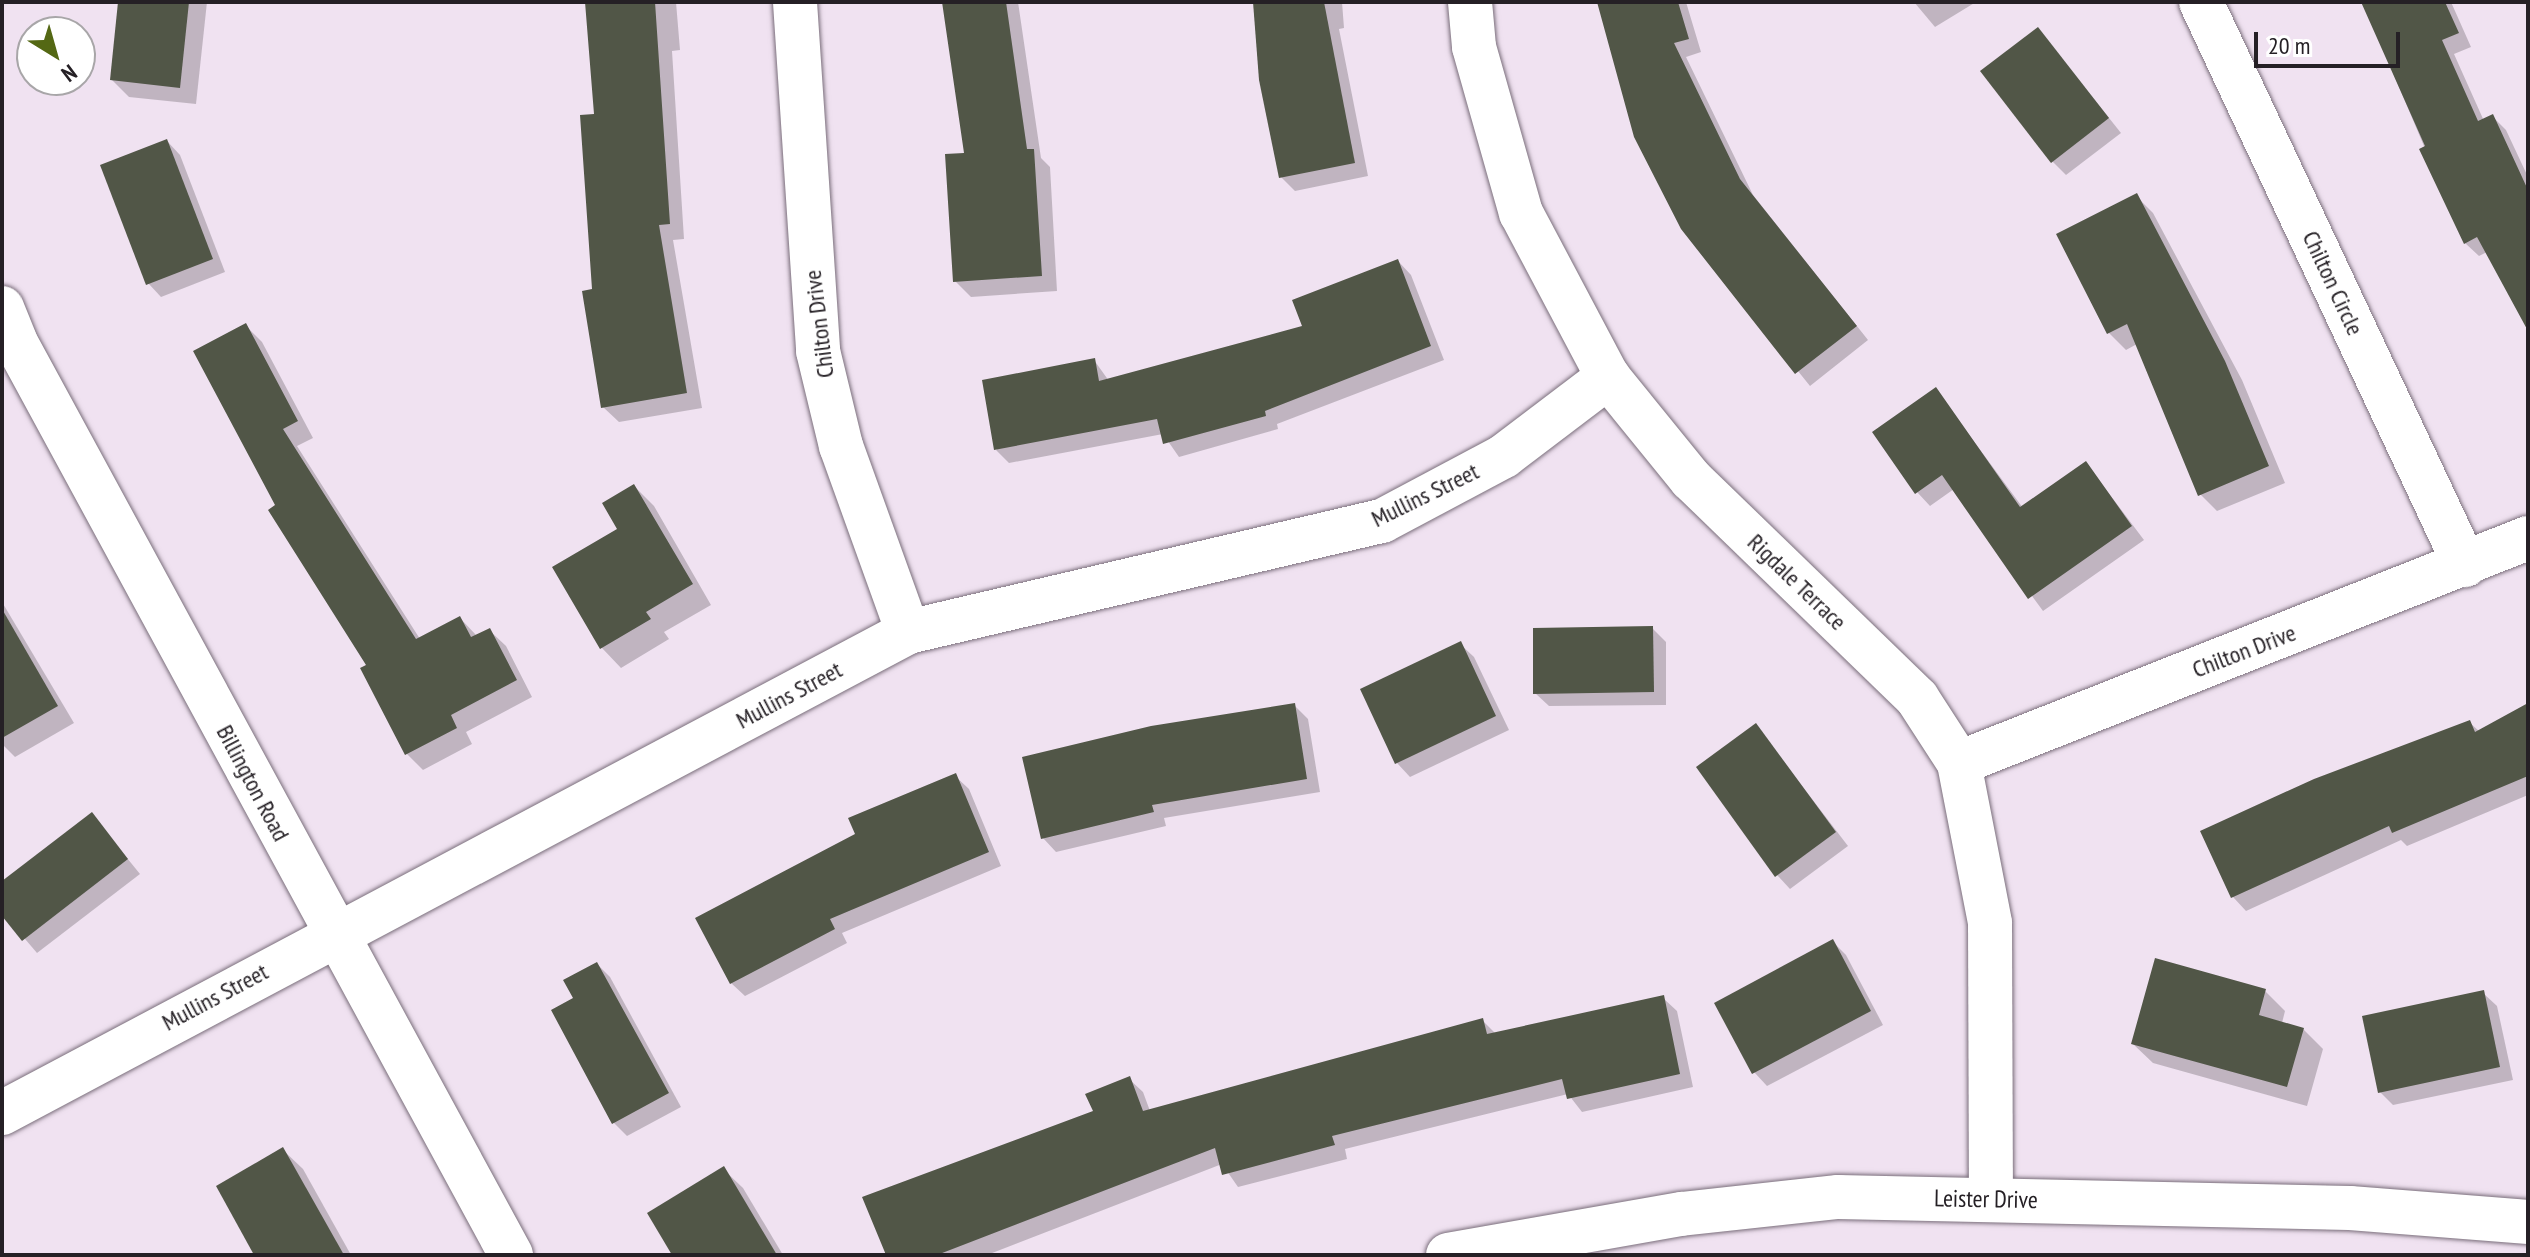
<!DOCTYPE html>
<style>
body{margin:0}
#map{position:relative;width:2530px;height:1257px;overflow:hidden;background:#f0e2f1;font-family:"PT Sans Narrow",sans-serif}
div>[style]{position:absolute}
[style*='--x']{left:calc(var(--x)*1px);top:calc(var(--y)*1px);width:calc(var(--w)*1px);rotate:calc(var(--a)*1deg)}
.shadow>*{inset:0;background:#0003}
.building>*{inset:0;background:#515647}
.roads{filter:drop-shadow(0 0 2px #7a6e7b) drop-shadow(0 0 2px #7a6e7b)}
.street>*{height:44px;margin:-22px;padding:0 22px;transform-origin:22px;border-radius:22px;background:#fff}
span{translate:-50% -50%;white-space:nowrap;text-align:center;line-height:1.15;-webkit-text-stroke:8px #fff;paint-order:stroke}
.street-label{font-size:24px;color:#252025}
.frame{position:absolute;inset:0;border:4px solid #252025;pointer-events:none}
.north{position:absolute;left:16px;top:16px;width:80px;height:80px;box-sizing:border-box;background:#fff;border:2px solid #a8a6a8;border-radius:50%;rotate:143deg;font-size:22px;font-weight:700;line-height:32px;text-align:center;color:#252025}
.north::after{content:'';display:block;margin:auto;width:28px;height:36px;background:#546814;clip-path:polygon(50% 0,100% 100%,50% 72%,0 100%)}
.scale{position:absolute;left:2254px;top:32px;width:146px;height:36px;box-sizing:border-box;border:4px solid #252025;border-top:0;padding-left:10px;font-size:24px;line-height:28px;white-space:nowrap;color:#252025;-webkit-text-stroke:6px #fff;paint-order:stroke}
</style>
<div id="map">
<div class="shadow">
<div style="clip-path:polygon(120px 2px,207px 2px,196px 104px,129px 97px,112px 80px)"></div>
<div style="clip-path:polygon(587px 2px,676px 2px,680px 50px,672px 51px,684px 239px,673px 240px,702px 408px,619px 422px,603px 407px,594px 291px,596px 115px)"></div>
<div style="clip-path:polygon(946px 2px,1018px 2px,1041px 158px,1050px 167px,1057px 291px,971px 297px,955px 281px,966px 155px)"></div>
<div style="clip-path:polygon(1255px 2px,1342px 2px,1344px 28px,1339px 29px,1368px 176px,1295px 191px,1281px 177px)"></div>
<div style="clip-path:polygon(1599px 2px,1686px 2px,1701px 52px,1686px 57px,1753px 195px,1868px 340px,1810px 386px,1683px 228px)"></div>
<div style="clip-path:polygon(1914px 2px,1976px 2px,1935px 27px)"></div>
<div style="clip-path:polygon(2363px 2px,2451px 2px,2471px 47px,2454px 54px,2484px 121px,2493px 117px,2506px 130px,2528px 177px,2528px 327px,2487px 252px,2479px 256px,2465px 243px)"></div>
<div style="clip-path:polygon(2038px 29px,2121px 133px,2066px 175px,2053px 162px)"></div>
<div style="clip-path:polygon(167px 141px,180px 155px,225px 272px,161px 297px,148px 283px)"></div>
<div style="clip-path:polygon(2136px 196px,2153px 213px,2242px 380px,2285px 483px,2217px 511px,2200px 494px,2137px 344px,2126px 350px,2109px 333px)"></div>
<div style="clip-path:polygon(1398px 261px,1411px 275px,1444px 360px,1277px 424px,1278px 429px,1179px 457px,1163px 434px,1009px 463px,996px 450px,1094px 360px,1109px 381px,1305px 327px)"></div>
<div style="clip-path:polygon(245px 325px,262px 342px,313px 438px,297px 446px,420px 639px,460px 618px,476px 635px,489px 630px,506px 646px,532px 697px,466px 732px,472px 744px,423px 770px,406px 753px,369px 666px,278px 506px)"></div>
<div style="clip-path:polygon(1936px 390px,2023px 508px,2086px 463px,2144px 540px,2043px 611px,1954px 489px,1930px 506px,1917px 492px)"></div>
<div style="clip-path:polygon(634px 486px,654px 506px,711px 605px,664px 632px,669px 639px,621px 668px,602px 648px,554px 568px,620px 530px)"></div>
<div style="clip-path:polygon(2px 602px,74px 723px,15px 757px,2px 744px)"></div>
<div style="clip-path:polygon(1652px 628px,1666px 642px,1666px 705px,1549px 706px,1535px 693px)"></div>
<div style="clip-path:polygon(1460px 644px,1474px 657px,1509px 730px,1410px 777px,1397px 763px)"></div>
<div style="clip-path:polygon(1294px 705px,1308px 719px,1320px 792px,1164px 818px,1166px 826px,1056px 852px,1043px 838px)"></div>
<div style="clip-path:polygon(2528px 706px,2528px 795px,2407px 846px,2401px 840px,2246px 911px,2233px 897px,2203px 832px,2469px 722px,2480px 732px)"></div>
<div style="clip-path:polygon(1756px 726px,1848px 846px,1790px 889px,1777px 875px)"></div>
<div style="clip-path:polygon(955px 776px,969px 789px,1001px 866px,842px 933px,847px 943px,745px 996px,731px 983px,857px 835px)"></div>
<div style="clip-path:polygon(92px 815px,140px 874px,37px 953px,2px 912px,2px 884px)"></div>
<div style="clip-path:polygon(1833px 942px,1846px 955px,1883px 1025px,1767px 1086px,1754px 1072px)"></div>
<div style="clip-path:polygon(597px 964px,610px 977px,681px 1107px,627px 1136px,614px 1123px,575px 999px)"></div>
<div style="clip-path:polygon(2265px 991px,2285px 1011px,2282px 1023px,2303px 1029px,2323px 1049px,2307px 1106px,2153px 1063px,2133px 1044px)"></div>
<div style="clip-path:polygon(2483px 993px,2497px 1006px,2513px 1080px,2393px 1105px,2380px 1092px)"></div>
<div style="clip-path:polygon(1663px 998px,1677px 1011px,1693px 1087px,1582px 1112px,1568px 1094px,1345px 1149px,1347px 1159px,1238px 1187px,1222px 1164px,987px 1255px,888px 1255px,1095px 1113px,1129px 1079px,1143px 1092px,1150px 1111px,1482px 1020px,1496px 1034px)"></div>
<div style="clip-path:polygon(283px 1150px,303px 1169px,351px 1255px,257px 1255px)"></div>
<div style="clip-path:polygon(723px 1169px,743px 1188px,783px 1255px,675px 1255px)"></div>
</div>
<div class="building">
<div style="clip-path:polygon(118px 2px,189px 2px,180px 88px,110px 80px)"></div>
<div style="clip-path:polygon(585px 2px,655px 2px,670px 224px,659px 225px,687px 393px,601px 408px,582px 291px,592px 289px,580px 115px,594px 114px)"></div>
<div style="clip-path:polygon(942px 2px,1006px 2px,1027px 149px,1034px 149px,1042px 276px,953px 282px,945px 154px,964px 153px)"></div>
<div style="clip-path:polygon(1253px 2px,1324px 2px,1355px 163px,1279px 178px,1259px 80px)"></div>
<div style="clip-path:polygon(1597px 2px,1678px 2px,1689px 39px,1674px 43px,1740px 179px,1857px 326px,1795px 374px,1681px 229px,1634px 137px)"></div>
<div style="clip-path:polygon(2361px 2px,2445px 2px,2459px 33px,2442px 40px,2478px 121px,2493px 114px,2528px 190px,2528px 331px,2477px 237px,2464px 244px,2419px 149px,2425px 146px)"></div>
<div style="clip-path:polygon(2038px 27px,2109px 118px,2051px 163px,1980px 71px)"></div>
<div style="clip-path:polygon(167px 139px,213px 259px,146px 285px,100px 165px)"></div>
<div style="clip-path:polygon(2137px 193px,2225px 361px,2269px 466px,2198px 496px,2127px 324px,2107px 334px,2056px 234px)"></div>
<div style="clip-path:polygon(1398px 259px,1431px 346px,1265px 411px,1266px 416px,1163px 444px,1157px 419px,994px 450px,982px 380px,1095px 358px,1099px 381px,1302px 326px,1292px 300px)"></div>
<div style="clip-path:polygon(246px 323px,298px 421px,283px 429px,416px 639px,460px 616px,471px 637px,490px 628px,517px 680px,451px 715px,457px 728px,405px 755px,360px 668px,366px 665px,268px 510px,275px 505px,193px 351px)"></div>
<div style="clip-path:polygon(1936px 387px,2020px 507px,2086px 461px,2132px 526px,2028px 599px,1942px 475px,1915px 494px,1872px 432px)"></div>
<div style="clip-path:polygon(634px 484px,693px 584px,646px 612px,651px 619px,600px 649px,552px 567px,617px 529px,602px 503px)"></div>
<div style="clip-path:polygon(2px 609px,58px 706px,2px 738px)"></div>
<div style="clip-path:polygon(1653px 626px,1654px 692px,1533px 694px,1533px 628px)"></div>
<div style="clip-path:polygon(1461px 641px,1496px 716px,1395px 764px,1360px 689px)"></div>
<div style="clip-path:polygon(1295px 703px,1307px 779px,1152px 805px,1154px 812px,1041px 839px,1022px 757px,1151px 726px)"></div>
<div style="clip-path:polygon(2528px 703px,2528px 776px,2392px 833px,2389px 826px,2231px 898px,2200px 831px,2314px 779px,2470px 720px,2475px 732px)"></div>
<div style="clip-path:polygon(1756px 723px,1836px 832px,1775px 877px,1696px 767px)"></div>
<div style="clip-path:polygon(956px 773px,989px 852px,830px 919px,835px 929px,730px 984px,695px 918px,855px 834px,848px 818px)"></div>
<div style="clip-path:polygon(92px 812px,128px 859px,22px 941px,2px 916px,2px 881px)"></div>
<div style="clip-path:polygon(1833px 939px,1871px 1011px,1752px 1074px,1714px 1003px)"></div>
<div style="clip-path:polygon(2155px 958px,2266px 989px,2259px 1015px,2304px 1028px,2287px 1087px,2131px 1044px)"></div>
<div style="clip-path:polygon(597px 962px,669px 1093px,612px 1124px,551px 1010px,573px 998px,563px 980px)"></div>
<div style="clip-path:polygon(2484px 990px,2500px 1067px,2378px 1093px,2362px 1016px)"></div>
<div style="clip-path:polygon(1664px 995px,1680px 1074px,1567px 1099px,1562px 1079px,1332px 1136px,1335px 1145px,1222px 1175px,1215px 1148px,937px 1255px,886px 1255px,862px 1197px,1093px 1111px,1085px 1094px,1130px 1076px,1143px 1111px,1483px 1018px,1487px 1034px)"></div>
<div style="clip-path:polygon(283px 1147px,344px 1255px,254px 1255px,216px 1186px)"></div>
<div style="clip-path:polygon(724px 1166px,777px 1255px,672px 1255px,647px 1213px)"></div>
</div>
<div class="roads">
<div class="street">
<div style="--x:795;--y:2;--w:350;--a:86.2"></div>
<div style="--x:818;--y:351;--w:98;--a:76.4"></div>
<div style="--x:841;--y:446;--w:198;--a:70.2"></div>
<div style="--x:1470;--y:2;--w:45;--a:84.9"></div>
<div style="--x:1474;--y:47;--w:173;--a:74.2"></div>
<div style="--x:1521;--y:213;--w:186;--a:62.1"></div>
<div style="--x:1608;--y:377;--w:132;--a:50.9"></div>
<div style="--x:1691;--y:479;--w:315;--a:44.1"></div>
<div style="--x:1917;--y:698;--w:77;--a:57.1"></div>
<div style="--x:1959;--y:763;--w:163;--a:79"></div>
<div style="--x:1990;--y:923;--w:276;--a:89.8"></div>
<div style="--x:2201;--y:2;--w:622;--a:64.88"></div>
<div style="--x:2;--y:308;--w:35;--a:68"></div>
<div style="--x:15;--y:341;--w:1040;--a:61.51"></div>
<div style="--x:1959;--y:763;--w:612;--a:-21.58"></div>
<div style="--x:2;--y:1113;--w:1026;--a:-27.96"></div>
<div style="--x:908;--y:632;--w:487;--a:-13.2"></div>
<div style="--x:1382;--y:521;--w:138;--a:-28"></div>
<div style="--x:1504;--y:456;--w:131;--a:-37.2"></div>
<div style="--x:1448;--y:1255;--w:237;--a:-10"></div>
<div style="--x:1681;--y:1214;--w:158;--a:-6.2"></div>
<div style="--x:1838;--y:1197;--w:512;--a:1.23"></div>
<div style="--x:2350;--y:1208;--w:179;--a:4.5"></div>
</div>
</div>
<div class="street-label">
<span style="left:2333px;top:283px;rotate:65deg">Chilton Circle</span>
<span style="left:819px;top:324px;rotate:-97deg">Chilton Drive</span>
<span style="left:1425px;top:495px;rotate:-26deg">Mullins Street</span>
<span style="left:1797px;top:582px;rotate:44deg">Rigdale Terrace</span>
<span style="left:2244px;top:651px;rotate:-21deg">Chilton Drive</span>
<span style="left:789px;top:695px;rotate:-28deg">Mullins Street</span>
<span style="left:253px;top:783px;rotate:62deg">Billington Road</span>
<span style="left:215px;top:997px;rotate:-28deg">Mullins Street</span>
<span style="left:1986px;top:1199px;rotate:1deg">Leister Drive</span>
</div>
<div class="frame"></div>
<div class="north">N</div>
<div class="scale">20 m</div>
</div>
